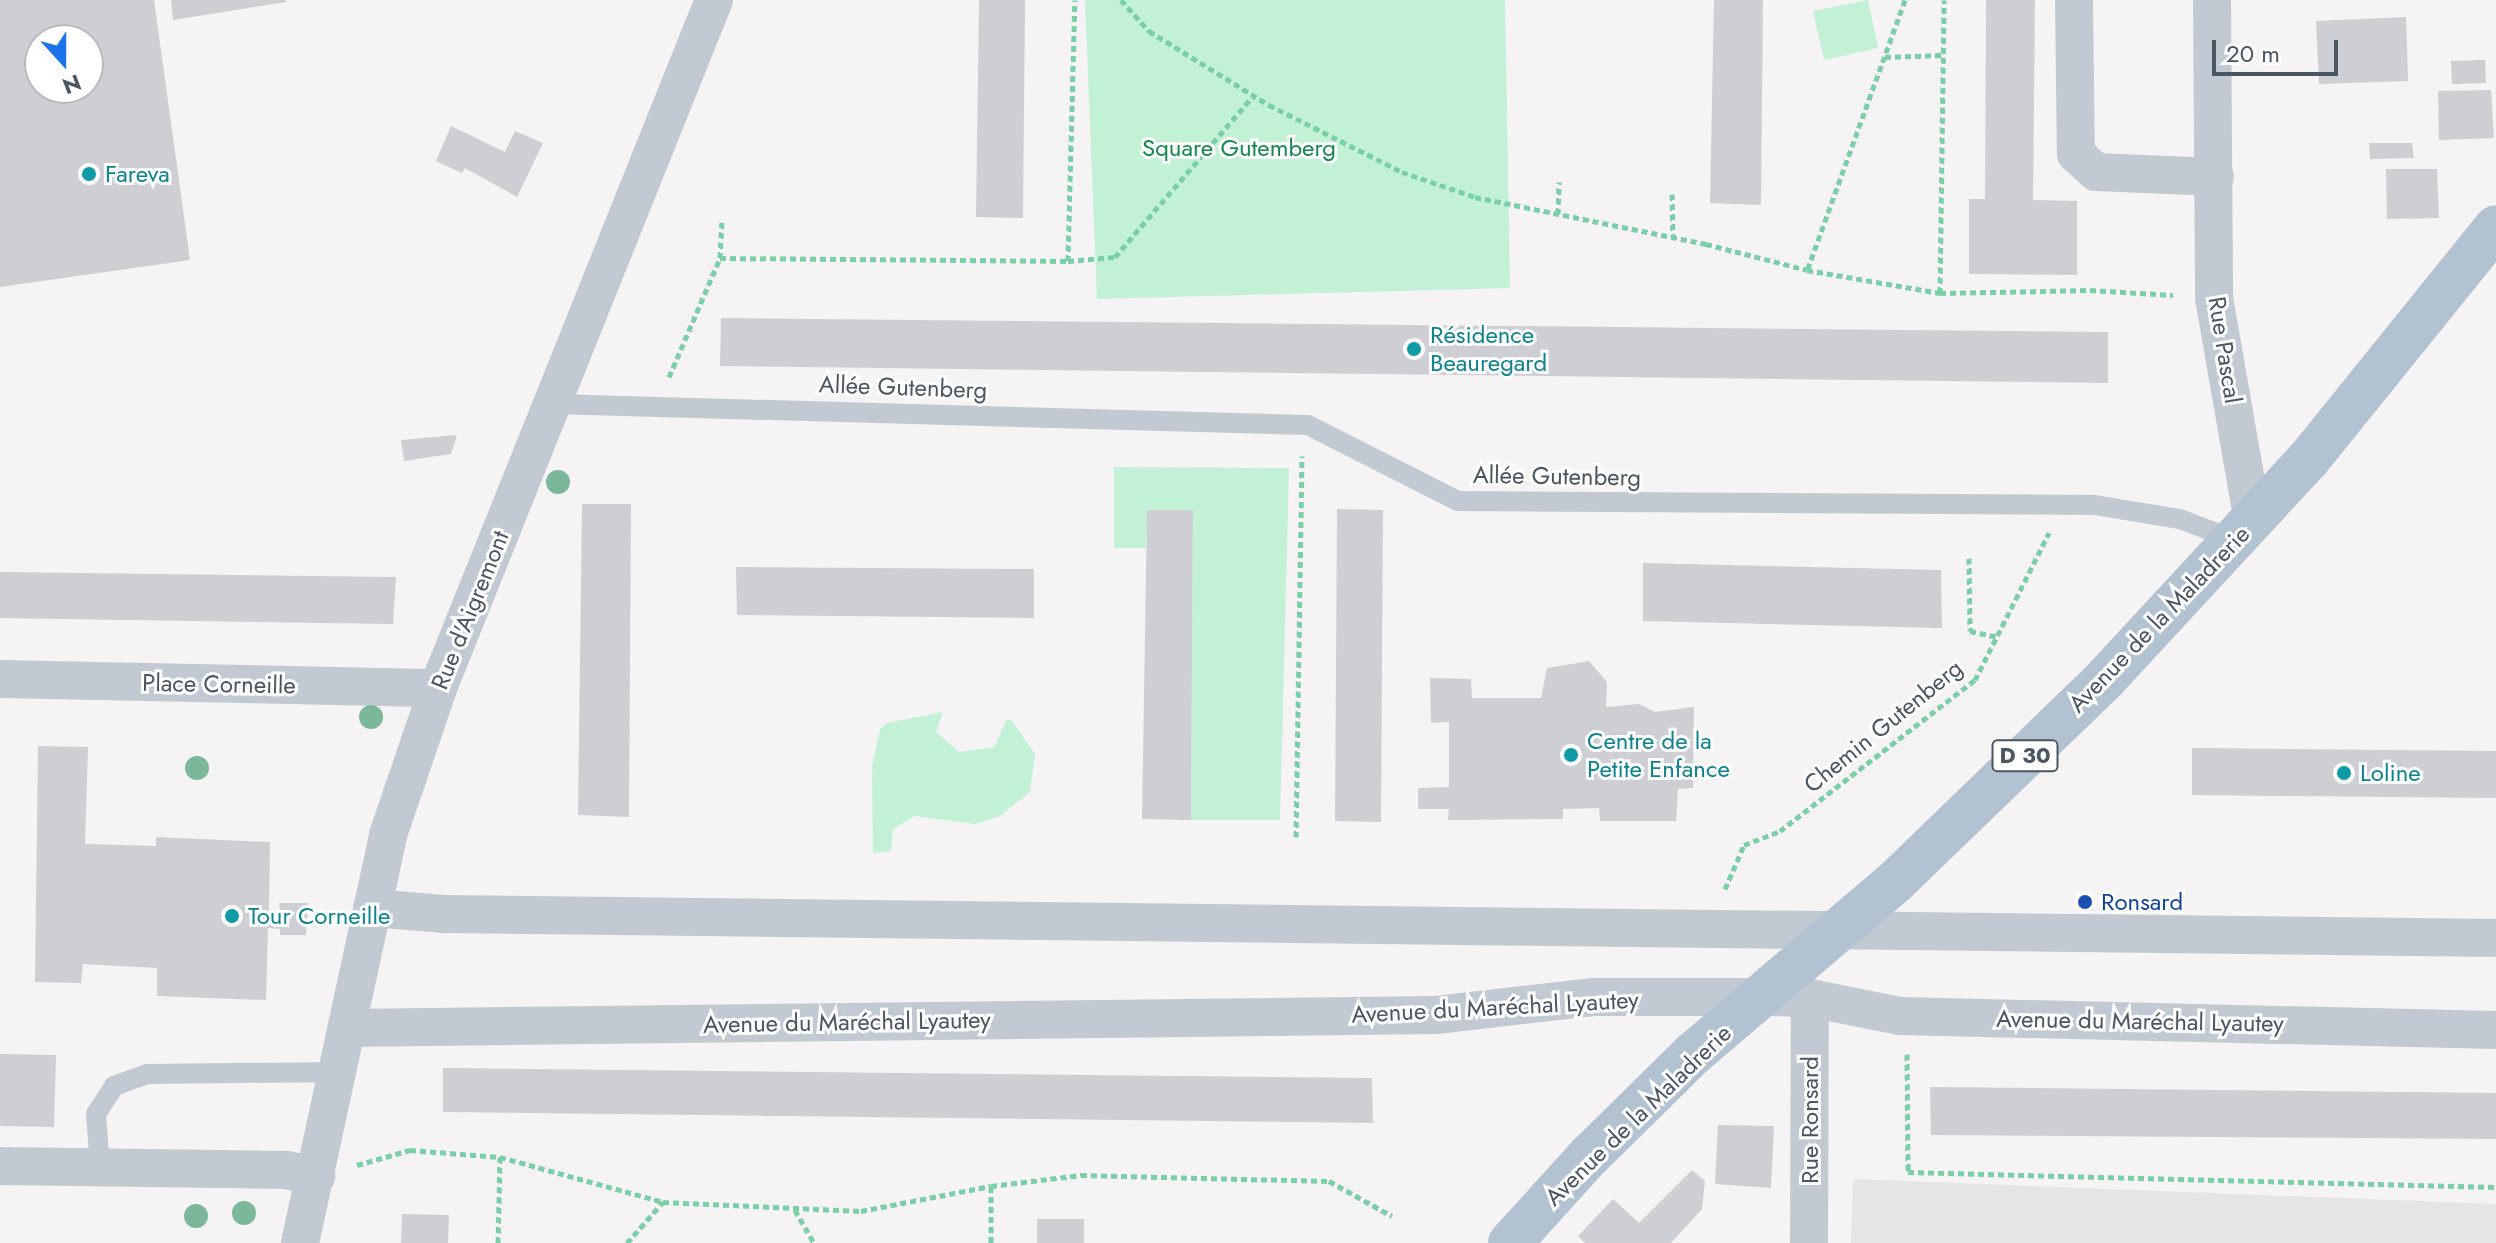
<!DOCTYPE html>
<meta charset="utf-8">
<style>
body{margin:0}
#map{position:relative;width:2496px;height:1243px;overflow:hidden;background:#f5f3f3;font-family:Jost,sans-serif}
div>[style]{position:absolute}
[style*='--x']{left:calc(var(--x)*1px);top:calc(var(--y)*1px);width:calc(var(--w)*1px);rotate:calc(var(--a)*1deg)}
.education>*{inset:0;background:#e6e4e5}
.green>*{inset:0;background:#c3f1d5}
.building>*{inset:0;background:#cdcfd5}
.path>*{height:5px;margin-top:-2.5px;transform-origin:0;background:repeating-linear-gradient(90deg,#7ad0a6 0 6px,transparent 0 10px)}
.lane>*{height:20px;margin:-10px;padding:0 10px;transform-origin:10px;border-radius:10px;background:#c1cad2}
.street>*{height:38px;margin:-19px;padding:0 19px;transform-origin:19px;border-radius:19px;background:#c1cad2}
.primary>*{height:44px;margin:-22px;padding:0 22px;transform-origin:22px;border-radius:22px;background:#b3c2d1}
.trees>*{width:24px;height:24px;margin:-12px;border-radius:50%;background:#7bb799}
.dots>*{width:22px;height:22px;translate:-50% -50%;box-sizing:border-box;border:4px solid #fff;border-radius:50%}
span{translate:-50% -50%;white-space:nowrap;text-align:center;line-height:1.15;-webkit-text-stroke:6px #fff;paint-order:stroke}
.shield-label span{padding:2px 6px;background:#fff;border:2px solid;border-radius:6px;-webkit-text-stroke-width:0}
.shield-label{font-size:22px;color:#4a5661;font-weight:700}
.park-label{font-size:24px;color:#17864f}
.culture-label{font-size:24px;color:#0d838f}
.left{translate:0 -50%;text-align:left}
.street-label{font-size:24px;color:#4a5661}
.transit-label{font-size:24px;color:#164399}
.north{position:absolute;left:24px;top:24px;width:80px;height:80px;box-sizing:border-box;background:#fff;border:2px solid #b7bbc0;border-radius:50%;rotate:159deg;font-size:22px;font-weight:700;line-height:32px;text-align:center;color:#4a5661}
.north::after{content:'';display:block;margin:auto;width:28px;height:36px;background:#1a73e8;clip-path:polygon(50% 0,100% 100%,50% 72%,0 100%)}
.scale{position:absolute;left:2212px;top:40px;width:126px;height:36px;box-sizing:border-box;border:4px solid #4a5661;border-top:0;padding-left:10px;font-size:24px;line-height:28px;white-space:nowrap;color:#4a5661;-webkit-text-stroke:6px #fff;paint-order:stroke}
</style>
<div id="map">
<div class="education">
<div style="clip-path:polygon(1853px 1179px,2496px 1204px,2496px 1243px,1851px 1243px)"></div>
</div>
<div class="green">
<div style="clip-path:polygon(1085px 0,1505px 0,1510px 288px,1097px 299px)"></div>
<div style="clip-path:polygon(1868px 0,1878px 48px,1824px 60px,1813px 11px)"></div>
<div style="clip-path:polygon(1114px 467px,1289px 468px,1280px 820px,1191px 820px,1193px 510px,1147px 510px,1146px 548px,1114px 548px)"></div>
<div style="clip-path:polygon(943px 712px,936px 732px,959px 752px,994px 747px,1007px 719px,1012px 721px,1035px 754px,1030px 792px,1000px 816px,976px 824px,915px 816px,893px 829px,891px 851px,873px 853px,872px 766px,880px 729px,887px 723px)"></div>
</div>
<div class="building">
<div style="clip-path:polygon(evenodd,0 0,154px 0,190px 260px,0 287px,0 0,40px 40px,88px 40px,88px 88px,40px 88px,40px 40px)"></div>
<div style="clip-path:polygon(171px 0,286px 0,286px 2px,173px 20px)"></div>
<div style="clip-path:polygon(979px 0,1025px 0,1023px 218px,976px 217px)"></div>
<div style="clip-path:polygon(1714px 0,1763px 0,1761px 205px,1710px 203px)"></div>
<div style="clip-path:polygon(1986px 0,2035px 0,2033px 200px,2077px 201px,2077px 275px,1969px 274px,1969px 199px,1985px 199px)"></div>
<div style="clip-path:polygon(2406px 17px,2408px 81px,2319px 84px,2316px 21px)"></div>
<div style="clip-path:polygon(2485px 60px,2486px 83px,2452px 84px,2451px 61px)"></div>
<div style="clip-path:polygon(2491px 90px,2494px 138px,2439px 140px,2438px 91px)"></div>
<div style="clip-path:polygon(451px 126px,505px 152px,515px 131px,543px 143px,517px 197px,465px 168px,462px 173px,436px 161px)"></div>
<div style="clip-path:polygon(2369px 143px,2412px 143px,2414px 158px,2370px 159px)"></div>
<div style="clip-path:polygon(2386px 169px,2437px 169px,2439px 218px,2387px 219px)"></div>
<div style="clip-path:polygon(721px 318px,2108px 332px,2108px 383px,720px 366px)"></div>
<div style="clip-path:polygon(457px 435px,451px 454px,404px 461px,401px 440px)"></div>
<div style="clip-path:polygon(582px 504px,631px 504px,629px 817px,578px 815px)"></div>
<div style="clip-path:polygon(1337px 509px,1383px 510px,1381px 822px,1335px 821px)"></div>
<div style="clip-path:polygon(1147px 510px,1193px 510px,1191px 820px,1142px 819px)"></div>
<div style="clip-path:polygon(1643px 563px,1941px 570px,1942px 628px,1643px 621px)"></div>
<div style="clip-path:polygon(736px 567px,1034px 569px,1034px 618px,737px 615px)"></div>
<div style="clip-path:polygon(0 572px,396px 577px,393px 624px,0 618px)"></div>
<div style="clip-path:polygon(1589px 661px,1607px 682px,1606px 707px,1639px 704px,1655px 712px,1694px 707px,1693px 788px,1678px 789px,1676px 821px,1600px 821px,1599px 808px,1563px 809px,1563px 819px,1448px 820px,1449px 809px,1418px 809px,1418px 788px,1449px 787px,1449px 722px,1431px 723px,1430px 678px,1471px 679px,1472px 698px,1541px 698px,1547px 668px)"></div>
<div style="clip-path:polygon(38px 746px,88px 747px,85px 844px,156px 846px,156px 837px,270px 842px,269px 911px,280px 911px,279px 903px,308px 903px,306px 935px,280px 935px,280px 929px,268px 928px,266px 1000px,157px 996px,157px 968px,83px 964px,81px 983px,35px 982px)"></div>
<div style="clip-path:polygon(2192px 748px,2496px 751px,2496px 798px,2192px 795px)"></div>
<div style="clip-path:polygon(0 1054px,56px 1055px,54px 1127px,0 1126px)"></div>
<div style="clip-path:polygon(443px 1068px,1372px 1078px,1373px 1123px,443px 1112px)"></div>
<div style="clip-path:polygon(1930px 1087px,2496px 1093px,2496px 1139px,1931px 1135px)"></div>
<div style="clip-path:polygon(1718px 1125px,1774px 1126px,1771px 1188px,1715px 1184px)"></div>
<div style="clip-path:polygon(1692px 1170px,1705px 1181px,1702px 1209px,1671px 1243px,1585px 1243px,1578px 1236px,1613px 1199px,1639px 1223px)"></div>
<div style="clip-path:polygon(402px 1214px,449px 1215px,448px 1243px,401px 1243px)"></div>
<div style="clip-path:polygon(1037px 1219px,1084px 1219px,1084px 1243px,1037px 1243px)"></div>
</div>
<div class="path">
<div style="--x:1121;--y:0;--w:42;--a:47.9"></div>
<div style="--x:1149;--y:31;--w:141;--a:31.7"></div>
<div style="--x:1269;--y:105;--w:149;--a:26.7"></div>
<div style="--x:1402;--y:172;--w:77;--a:18.9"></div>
<div style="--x:1475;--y:197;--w:236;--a:11.5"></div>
<div style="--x:1706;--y:244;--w:104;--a:14.4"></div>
<div style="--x:1905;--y:0;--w:287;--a:109.9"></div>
<div style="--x:1807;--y:270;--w:135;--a:9.8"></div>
<div style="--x:1940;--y:293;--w:150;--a:-1.1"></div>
<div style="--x:2090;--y:290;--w:83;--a:3.4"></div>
<div style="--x:1885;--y:57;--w:58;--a:-2"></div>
<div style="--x:1672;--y:194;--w:43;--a:88.7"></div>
<div style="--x:1558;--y:214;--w:32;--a:-88"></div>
<div style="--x:720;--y:258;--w:36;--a:-87"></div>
<div style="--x:1068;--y:261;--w:47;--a:-4.9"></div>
<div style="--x:1115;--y:257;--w:213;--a:-49.4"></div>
<div style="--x:1940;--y:293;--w:293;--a:-89.2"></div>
<div style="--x:669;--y:377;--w:129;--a:-66.8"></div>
<div style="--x:720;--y:258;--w:348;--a:0.5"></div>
<div style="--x:1068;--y:261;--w:261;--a:-88.5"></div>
<div style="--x:1969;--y:558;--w:73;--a:89.2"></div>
<div style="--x:1970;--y:631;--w:29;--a:12"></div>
<div style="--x:1296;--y:837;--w:381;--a:-89.1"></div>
<div style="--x:1725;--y:889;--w:48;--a:-66.6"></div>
<div style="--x:1744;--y:845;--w:39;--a:-21"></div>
<div style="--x:1780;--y:831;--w:247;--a:-37.8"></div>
<div style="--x:1975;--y:680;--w:165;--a:-63.3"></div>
<div style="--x:1907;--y:1054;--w:118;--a:89.5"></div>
<div style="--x:1908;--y:1172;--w:588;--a:1.46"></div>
<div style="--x:500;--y:1157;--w:169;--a:15.4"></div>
<div style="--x:663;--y:1202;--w:198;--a:2.6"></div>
<div style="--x:861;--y:1211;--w:132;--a:-10.9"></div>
<div style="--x:357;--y:1165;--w:55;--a:-15.8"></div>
<div style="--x:410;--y:1150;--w:90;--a:4.4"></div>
<div style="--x:500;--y:1157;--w:86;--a:91.3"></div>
<div style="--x:795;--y:1210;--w:38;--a:60"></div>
<div style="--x:627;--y:1243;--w:55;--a:-48.7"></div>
<div style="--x:991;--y:1243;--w:57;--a:-90"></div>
<div style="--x:991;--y:1186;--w:91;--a:-7"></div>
<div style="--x:1081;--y:1175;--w:248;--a:1.4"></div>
<div style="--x:1329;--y:1181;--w:72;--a:29.1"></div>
</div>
<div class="lane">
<div style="--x:552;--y:404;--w:756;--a:1.59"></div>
<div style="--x:1308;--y:425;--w:168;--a:26.9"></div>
<div style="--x:1458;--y:501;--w:637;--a:0.36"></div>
<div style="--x:2095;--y:505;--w:86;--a:9.4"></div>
<div style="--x:2180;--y:519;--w:61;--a:21.1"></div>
<div style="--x:100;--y:1167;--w:53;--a:-94.3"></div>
<div style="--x:96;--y:1114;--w:33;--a:-57"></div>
<div style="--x:114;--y:1086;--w:35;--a:-20"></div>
<div style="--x:147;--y:1074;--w:191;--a:-0.6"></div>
</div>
<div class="street">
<div style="--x:2074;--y:0;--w:154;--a:89.3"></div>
<div style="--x:2076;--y:154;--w:27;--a:42"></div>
<div style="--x:2096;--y:172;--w:119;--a:2.4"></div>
<div style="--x:2212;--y:0;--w:298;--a:89.6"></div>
<div style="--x:2214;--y:298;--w:227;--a:80.1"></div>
<div style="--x:0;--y:679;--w:438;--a:1.2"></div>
<div style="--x:372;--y:908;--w:71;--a:4.8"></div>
<div style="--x:443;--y:914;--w:2053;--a:0.67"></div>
<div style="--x:347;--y:1028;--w:1089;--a:-0.68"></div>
<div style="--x:1436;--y:1015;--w:159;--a:-6.5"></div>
<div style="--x:1594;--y:997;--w:172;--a:0"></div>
<div style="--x:1766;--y:997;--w:44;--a:1.3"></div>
<div style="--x:1810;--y:998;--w:92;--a:11.3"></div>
<div style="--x:1900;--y:1016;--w:596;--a:1.35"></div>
<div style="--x:0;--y:1166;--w:286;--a:0.8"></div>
<div style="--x:286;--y:1170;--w:31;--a:11"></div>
<div style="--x:300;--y:1243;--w:417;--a:-77.8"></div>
<div style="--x:388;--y:835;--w:155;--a:-71.2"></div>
<div style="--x:438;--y:688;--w:741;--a:-68.14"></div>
<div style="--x:1809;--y:1243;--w:245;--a:-89.8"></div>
</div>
<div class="primary">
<div style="--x:1510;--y:1243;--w:118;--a:-47.8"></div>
<div style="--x:1589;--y:1156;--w:148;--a:-44.5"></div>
<div style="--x:1695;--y:1052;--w:264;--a:-40.4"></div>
<div style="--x:1896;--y:881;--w:289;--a:-44"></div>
<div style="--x:2104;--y:680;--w:300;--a:-47.2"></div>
<div style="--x:2308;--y:460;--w:299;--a:-51.1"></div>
</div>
<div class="trees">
<div style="left:558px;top:482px"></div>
<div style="left:371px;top:717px"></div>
<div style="left:197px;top:768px"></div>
<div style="left:244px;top:1213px"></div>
<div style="left:196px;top:1216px"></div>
</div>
<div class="dots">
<div style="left:89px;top:174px;background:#0f9aa8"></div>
<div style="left:1414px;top:349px;background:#0f9aa8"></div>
<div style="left:1571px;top:755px;background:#0f9aa8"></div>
<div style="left:2344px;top:773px;background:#0f9aa8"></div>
<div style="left:2085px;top:902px;background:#1a4fb4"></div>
<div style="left:232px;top:916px;background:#0f9aa8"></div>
</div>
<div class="shield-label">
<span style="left:2025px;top:756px">D 30</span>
</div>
<div class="park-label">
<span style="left:1239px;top:148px">Square Gutemberg</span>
</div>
<div class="culture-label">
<span class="left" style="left:105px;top:174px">Fareva</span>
<span class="left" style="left:1430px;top:349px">Résidence<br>Beauregard</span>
<span class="left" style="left:1587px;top:755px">Centre de la<br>Petite Enfance</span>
<span class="left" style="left:2360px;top:773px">Loline</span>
<span class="left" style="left:248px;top:916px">Tour Corneille</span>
</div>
<div class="street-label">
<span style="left:2225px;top:350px;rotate:81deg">Rue Pascal</span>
<span style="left:903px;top:387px;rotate:2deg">Allée Gutenberg</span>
<span style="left:1557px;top:476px;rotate:1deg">Allée Gutenberg</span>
<span style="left:470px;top:610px;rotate:-68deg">Rue d'Aigremont</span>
<span style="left:2159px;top:619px;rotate:-46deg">Avenue de la Maladrerie</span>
<span style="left:219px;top:684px;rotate:1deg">Place Corneille</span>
<span style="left:1883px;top:726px;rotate:-39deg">Chemin Gutenberg</span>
<span style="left:1495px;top:1007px;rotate:-3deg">Avenue du Maréchal Lyautey</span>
<span style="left:2140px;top:1021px;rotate:1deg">Avenue du Maréchal Lyautey</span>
<span style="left:847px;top:1022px;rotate:-1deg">Avenue du Maréchal Lyautey</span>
<span style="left:1638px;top:1115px;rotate:-44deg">Avenue de la Maladrerie</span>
<span style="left:1810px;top:1120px;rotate:-90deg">Rue Ronsard</span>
</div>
<div class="transit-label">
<span class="left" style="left:2101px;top:902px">Ronsard</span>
</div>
<div class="north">N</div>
<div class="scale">20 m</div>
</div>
